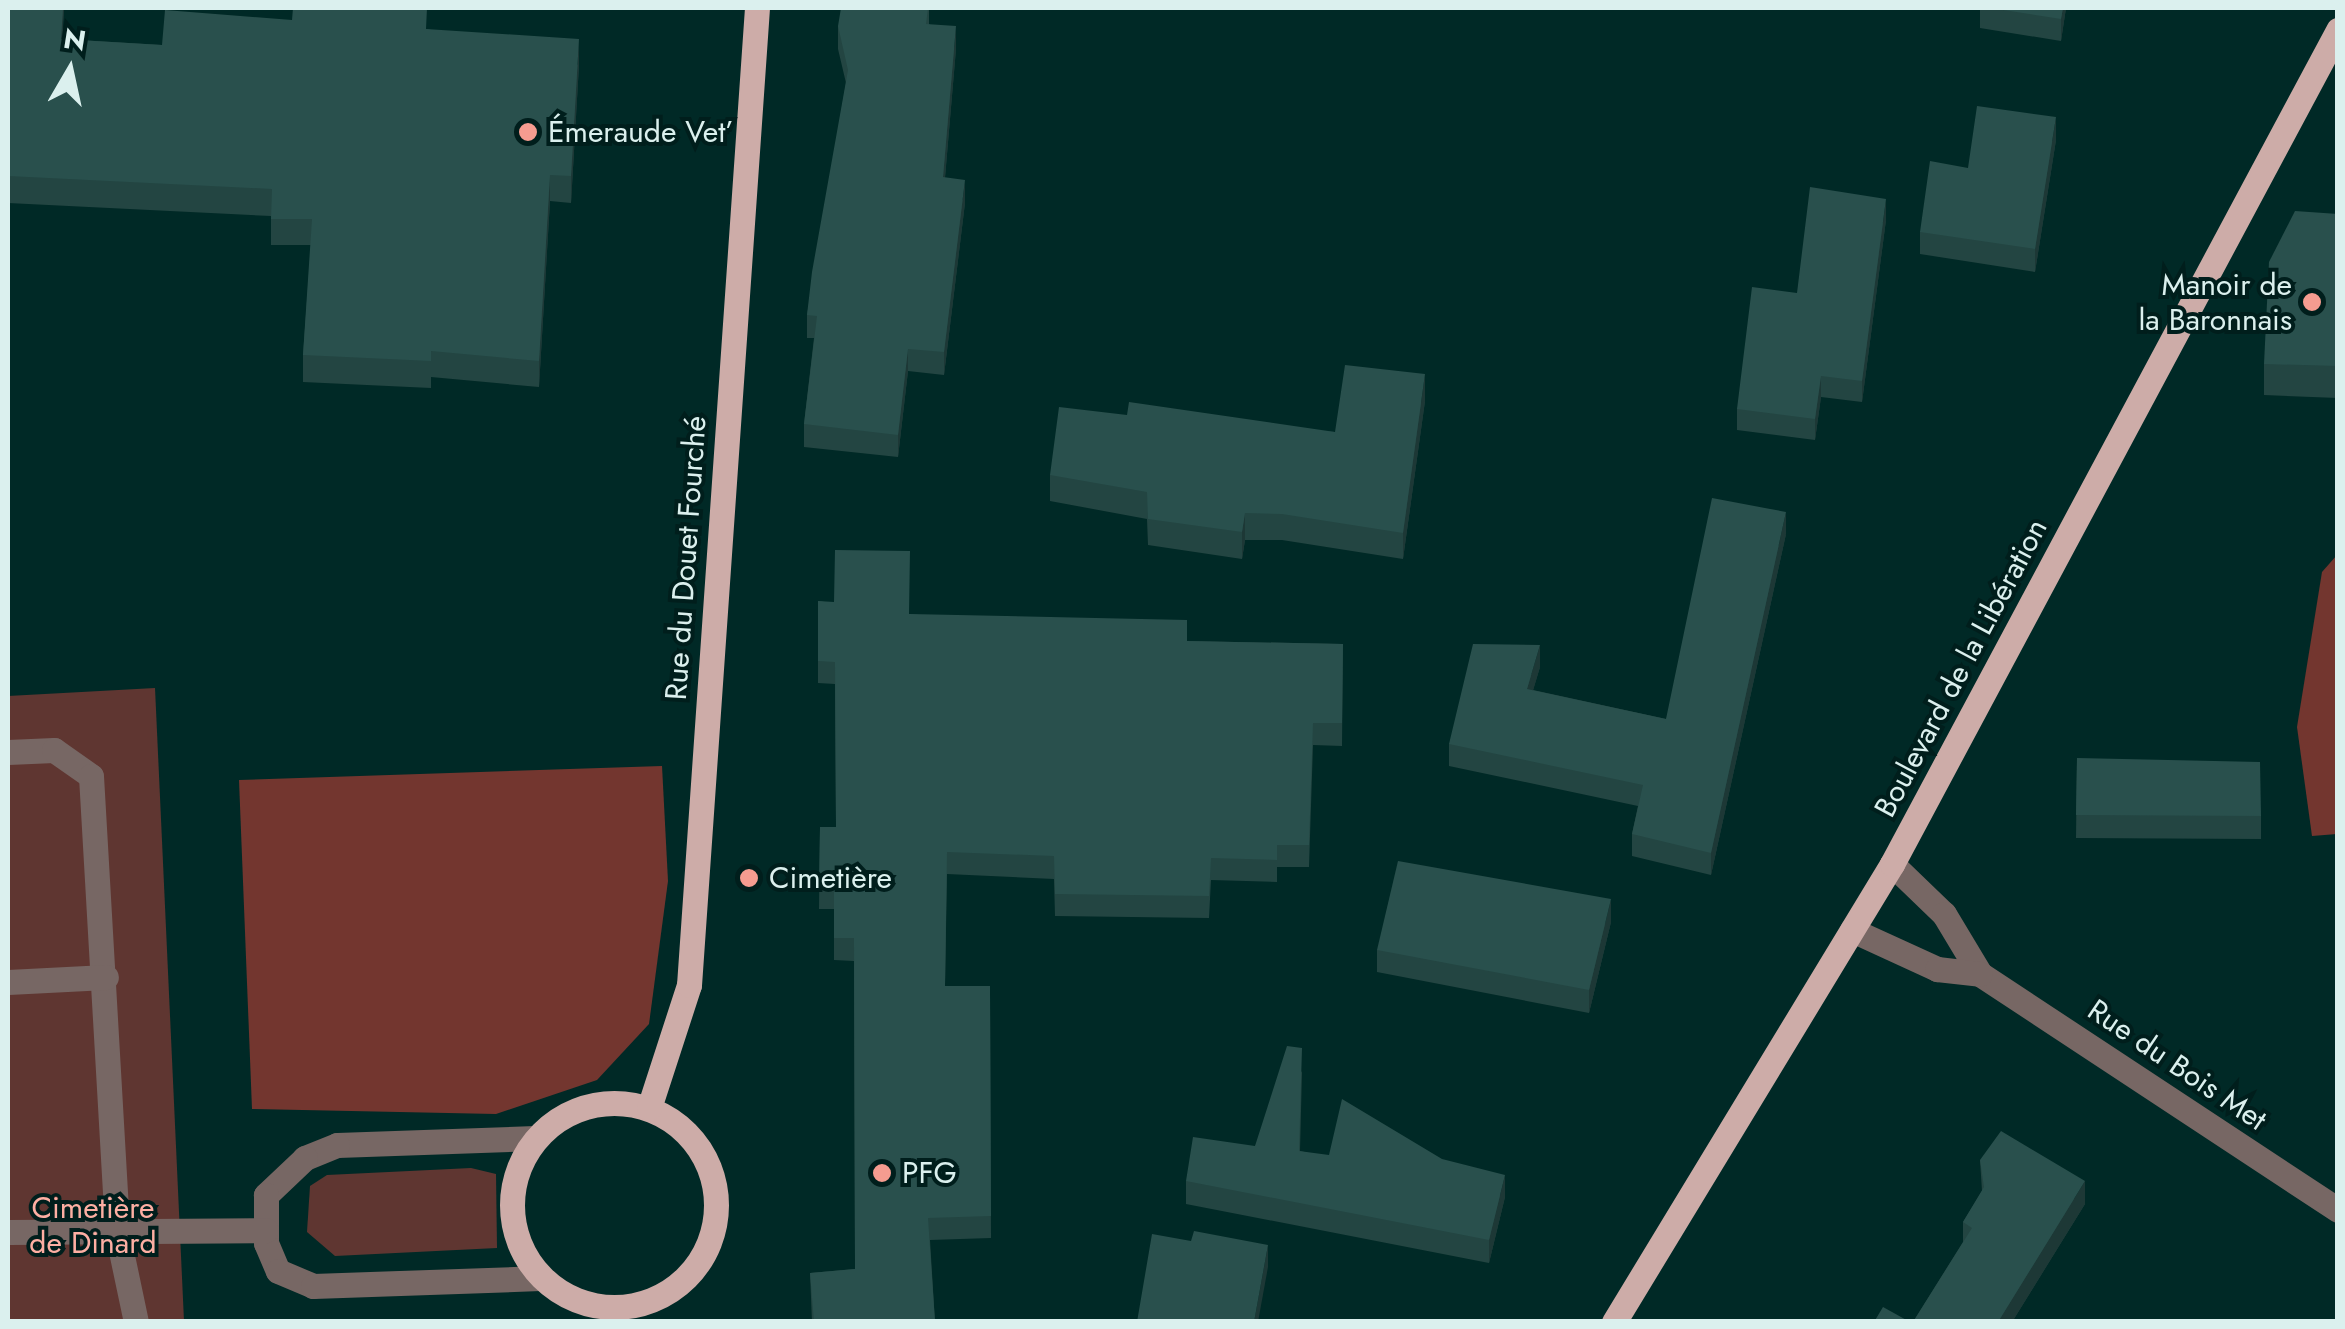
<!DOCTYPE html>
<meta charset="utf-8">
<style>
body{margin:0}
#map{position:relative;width:2345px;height:1329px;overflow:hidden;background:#002926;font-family:Jost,sans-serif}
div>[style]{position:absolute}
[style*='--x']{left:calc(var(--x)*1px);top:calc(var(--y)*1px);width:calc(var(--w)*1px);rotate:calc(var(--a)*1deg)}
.green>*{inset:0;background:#5f3631}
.forest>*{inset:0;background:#73362f}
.minor>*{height:25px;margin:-12.5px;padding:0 12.5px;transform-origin:12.5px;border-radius:12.5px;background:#776764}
.major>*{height:25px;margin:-12.5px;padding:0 12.5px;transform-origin:12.5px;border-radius:12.5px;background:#cdaca8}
.major>.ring{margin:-12.5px;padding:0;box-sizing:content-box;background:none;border:25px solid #cdaca8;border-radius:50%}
.wall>*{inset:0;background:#234542}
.shaded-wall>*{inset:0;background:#1d3836}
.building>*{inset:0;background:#29504d}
.dots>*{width:28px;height:28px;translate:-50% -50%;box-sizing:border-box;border:5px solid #001e1c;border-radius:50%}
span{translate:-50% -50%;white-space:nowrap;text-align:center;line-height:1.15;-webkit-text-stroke:8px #001e1c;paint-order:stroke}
.poi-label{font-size:30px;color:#dbf0ee}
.left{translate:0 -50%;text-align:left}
.right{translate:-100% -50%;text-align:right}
.street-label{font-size:30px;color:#dbf0ee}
.park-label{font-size:30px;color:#fdafa3}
.frame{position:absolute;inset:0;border:10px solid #dbf0ee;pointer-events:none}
.north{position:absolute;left:20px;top:20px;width:100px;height:100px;-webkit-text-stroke:8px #001e1c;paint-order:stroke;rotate:9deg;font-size:28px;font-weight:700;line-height:40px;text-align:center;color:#dbf0ee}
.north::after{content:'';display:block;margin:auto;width:35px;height:45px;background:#dbf0ee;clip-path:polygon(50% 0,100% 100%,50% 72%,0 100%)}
</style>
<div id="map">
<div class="green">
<div style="clip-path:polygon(155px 688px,184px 1321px,8px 1322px,8px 696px)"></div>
<div style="clip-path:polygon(471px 1168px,496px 1174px,497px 1248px,335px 1256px,307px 1232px,310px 1186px,327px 1175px)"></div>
</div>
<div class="forest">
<div style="clip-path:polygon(2337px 555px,2337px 834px,2312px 836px,2297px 727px,2322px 572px)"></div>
<div style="clip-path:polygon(662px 766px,668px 881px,649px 1024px,597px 1080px,496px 1114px,252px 1109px,239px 780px)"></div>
</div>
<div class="minor">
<div style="--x:8;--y:752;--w:46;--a:-2.5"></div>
<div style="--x:54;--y:750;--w:45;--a:35.1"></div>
<div style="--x:91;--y:776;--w:457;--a:86.7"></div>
<div style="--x:117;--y:1232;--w:92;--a:78.1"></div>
<div style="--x:1892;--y:864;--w:72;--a:43.9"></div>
<div style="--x:1944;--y:914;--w:70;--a:59"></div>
<div style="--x:1980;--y:974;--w:429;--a:33.4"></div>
<div style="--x:1852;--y:930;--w:94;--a:24.6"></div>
<div style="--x:1937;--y:969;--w:43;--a:6.6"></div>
<div style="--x:8;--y:982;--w:98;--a:-2.9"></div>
<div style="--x:535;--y:1138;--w:198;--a:178"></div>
<div style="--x:337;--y:1145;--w:35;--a:158"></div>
<div style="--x:305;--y:1158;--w:54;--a:136.5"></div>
<div style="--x:266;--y:1195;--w:48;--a:90"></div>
<div style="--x:266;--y:1243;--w:30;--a:67"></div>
<div style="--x:278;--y:1271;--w:38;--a:23"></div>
<div style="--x:313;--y:1286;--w:227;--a:-2"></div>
<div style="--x:8;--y:1232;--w:258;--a:-0.4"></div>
</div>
<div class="major">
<div class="ring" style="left:512px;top:1103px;width:179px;height:179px"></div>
<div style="--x:649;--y:1108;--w:129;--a:-72"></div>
<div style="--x:689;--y:985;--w:979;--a:-86.02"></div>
<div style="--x:1614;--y:1322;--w:536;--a:-58.74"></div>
<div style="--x:1892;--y:864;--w:946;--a:-61.86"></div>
</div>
<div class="wall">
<div style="clip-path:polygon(8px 8px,64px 8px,62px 39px,162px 45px,292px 20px,427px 29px,579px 65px,571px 203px,550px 201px,539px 387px,431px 377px,431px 388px,303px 382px,303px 355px,311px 245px,271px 245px,271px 216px,8px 203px)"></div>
<div style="clip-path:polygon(929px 8px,929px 24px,956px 49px,945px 178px,965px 203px,944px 375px,908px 371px,898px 457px,804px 447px,804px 424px,814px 338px,807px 338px,807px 315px,846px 83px,838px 49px,838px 26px)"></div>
<div style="clip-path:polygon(1980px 8px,2066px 8px,2061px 41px,1980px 28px)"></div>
<div style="clip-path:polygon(2056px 140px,2035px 272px,1920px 254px,1920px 232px,1968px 168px)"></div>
<div style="clip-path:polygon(2338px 214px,2338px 398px,2264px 395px,2264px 364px)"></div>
<div style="clip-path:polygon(1886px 220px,1862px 402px,1821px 397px,1815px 440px,1737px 430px,1737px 409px,1797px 293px)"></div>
<div style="clip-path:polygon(1425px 401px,1403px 559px,1282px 540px,1245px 540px,1242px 559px,1148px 545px,1147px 519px,1050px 501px,1050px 475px,1127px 415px,1335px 432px)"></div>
<div style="clip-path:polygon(1786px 534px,1711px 875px,1632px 856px,1632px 834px,1638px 806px,1449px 766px,1449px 744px,1540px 667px,1533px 690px,1666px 719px)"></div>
<div style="clip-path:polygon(818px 601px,909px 614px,1187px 641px,1343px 644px,1342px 746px,1313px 745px,1309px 867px,1277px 867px,1277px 882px,1211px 880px,1209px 918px,1055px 916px,1054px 879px,947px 874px,945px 986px,990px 986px,991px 1238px,930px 1240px,935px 1322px,812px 1322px,810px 1273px,855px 1269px,854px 961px,834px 960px,834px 909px,819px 909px,820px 827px,836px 827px,835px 684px,818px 683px)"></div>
<div style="clip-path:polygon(2077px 758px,2261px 816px,2261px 839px,2076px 838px)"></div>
<div style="clip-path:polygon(1611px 922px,1589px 1013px,1377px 972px,1377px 950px)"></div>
<div style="clip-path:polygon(1302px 1071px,1300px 1151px,1505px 1197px,1489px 1263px,1186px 1204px,1186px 1181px,1255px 1146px)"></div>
<div style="clip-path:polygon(1980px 1160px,2085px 1204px,2012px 1322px,1913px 1322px,1963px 1242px,1963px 1222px,1982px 1191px)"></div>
</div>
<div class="shaded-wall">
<div style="clip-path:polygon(63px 8px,64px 8px,61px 65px,61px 39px)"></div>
<div style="clip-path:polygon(2063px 8px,2066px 8px,2061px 41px,2061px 19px)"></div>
<div style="clip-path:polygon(956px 26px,956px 49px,943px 200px,943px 177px)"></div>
<div style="clip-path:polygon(579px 39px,579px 65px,571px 203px,571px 176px)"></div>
<div style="clip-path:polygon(2056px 117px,2056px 140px,2035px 272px,2035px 249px)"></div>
<div style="clip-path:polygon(550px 175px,550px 201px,539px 387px,539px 361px)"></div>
<div style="clip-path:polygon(965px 180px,965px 203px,944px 375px,944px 352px)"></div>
<div style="clip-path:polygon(1886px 199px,1886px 220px,1862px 402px,1862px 381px)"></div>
<div style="clip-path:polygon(908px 349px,908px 371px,898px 457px,898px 435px)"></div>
<div style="clip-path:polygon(1425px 374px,1425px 401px,1403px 559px,1403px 533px)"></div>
<div style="clip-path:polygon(1821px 376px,1821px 397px,1815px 440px,1815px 419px)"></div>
<div style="clip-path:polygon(1786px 512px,1786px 534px,1711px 875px,1711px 853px)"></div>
<div style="clip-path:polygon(1245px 513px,1245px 540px,1242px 559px,1242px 532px)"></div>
<div style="clip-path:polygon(1540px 645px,1540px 667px,1527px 711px,1527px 689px)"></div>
<div style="clip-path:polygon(1611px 899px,1611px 922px,1589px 1013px,1589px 990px)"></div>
<div style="clip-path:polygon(1505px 1175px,1505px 1197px,1489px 1263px,1489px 1240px)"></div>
<div style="clip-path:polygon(2085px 1181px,2085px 1204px,2012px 1322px,1998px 1322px)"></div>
<div style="clip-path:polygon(1268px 1245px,1268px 1267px,1258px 1322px,1254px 1322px)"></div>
</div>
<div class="building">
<div style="clip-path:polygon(8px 8px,63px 8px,61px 39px,162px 45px,165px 10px,292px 20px,293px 8px,427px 8px,426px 29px,579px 39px,571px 176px,550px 175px,539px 361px,431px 351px,431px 361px,303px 355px,312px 219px,271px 219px,272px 189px,8px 176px)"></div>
<div style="clip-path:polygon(841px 8px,928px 8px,926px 24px,956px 26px,943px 177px,965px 180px,944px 352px,908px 349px,898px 435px,804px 424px,817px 316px,807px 315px,812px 272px,848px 70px,838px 26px)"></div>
<div style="clip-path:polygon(1991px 8px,2063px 8px,2061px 19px)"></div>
<div style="clip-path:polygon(1977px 106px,2056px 117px,2035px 249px,1920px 232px,1930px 161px,1968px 168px)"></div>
<div style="clip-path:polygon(1810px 187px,1886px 199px,1862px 381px,1821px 376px,1815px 419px,1737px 409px,1752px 287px,1797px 293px)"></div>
<div style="clip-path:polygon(2295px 211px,2338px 214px,2338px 366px,2264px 364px,2269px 262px)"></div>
<div style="clip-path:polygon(1345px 365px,1425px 374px,1403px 533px,1282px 514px,1245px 513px,1242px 532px,1148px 519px,1147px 492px,1050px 475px,1059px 407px,1127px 415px,1129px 402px,1335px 432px)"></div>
<div style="clip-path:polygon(1712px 498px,1786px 512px,1711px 853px,1632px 834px,1643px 785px,1449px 744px,1473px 644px,1540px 645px,1527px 689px,1666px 719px)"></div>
<div style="clip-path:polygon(835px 550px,910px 551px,909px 614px,1187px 620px,1187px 641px,1343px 644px,1342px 723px,1313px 723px,1309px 845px,1277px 845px,1277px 860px,1211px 858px,1209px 896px,1055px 894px,1054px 856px,947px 852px,945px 986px,990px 986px,991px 1216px,928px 1218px,935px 1322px,814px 1322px,810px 1273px,855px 1269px,854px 938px,834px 938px,834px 887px,819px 887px,820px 827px,836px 827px,835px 662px,818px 661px,818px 601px,834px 602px)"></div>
<div style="clip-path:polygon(2077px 758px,2260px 762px,2261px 816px,2076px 815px)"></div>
<div style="clip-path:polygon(1398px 861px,1611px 899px,1589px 990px,1377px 950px)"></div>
<div style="clip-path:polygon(1287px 1046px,1302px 1048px,1299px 1151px,1329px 1155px,1342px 1099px,1442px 1159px,1505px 1175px,1489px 1240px,1186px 1181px,1193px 1137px,1255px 1146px)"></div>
<div style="clip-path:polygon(2001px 1131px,2085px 1181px,1998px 1322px,1913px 1322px,1972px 1228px,1963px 1222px,1984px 1187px,1980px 1160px)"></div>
<div style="clip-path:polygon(1194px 1231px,1268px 1245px,1254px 1322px,1137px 1322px,1152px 1234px,1191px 1241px)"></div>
<div style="clip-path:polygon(1883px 1307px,1910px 1322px,1874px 1322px)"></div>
</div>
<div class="dots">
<div style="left:528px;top:132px;background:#f59c90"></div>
<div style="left:2312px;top:302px;background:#f59c90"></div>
<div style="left:749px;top:878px;background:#f59c90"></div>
<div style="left:882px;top:1173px;background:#f59c90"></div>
</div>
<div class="poi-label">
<span class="left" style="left:548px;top:132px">Émeraude Vet’</span>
<span class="right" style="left:2292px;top:302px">Manoir de<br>la Baronnais</span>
<span class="left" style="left:769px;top:878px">Cimetière</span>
<span class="left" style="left:902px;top:1173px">PFG</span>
</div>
<div class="street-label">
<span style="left:686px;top:558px;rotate:-86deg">Rue du Douet Fourché</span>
<span style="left:1961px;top:668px;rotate:-62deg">Boulevard de la Libération</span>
<span style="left:2177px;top:1065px;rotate:34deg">Rue du Bois Met</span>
</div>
<div class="park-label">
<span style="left:93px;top:1225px">Cimetière<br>de Dinard</span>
</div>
<div class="frame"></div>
<div class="north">N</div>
</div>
